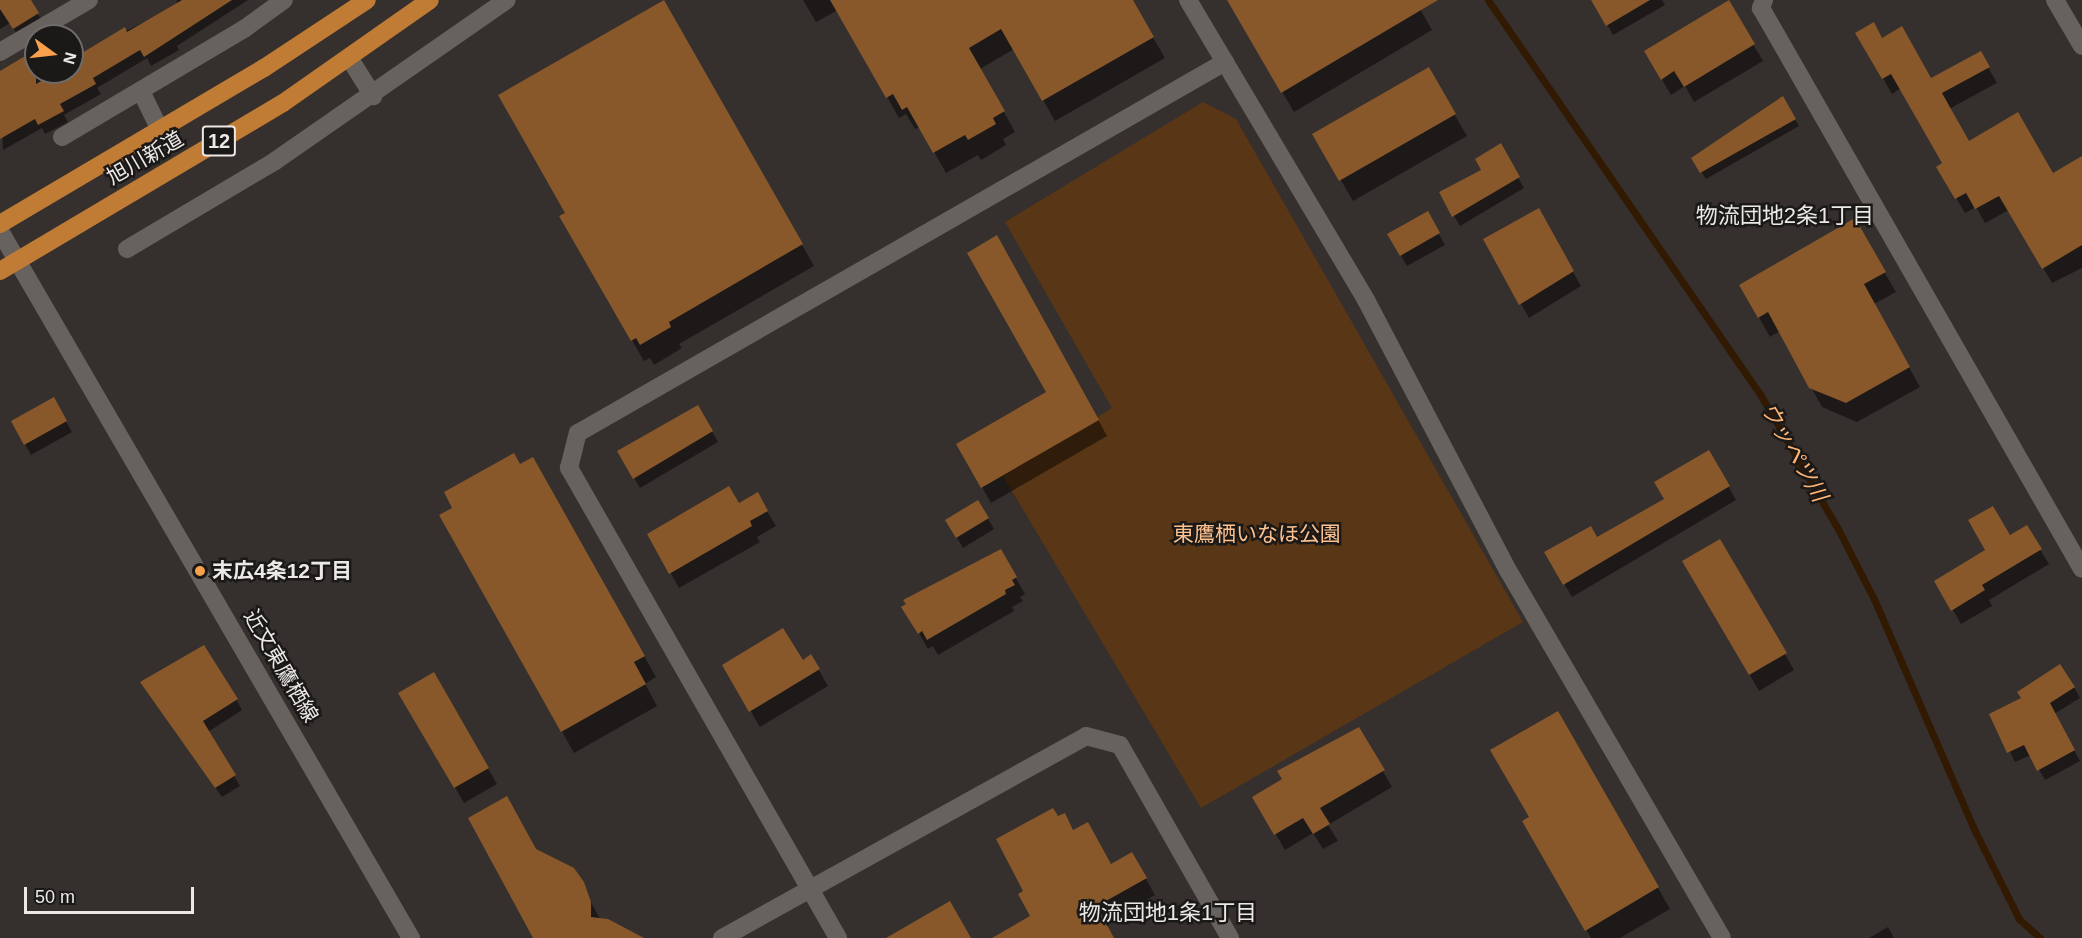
<!DOCTYPE html>
<meta charset="utf-8">
<style>
body{margin:0}
#map{position:relative;width:2082px;height:938px;overflow:hidden;background:#35302d;font-family:Helvetica,"Noto Sans JP",sans-serif}
div>[style]{position:absolute}
[style*='--x']{left:calc(var(--x)*1px);top:calc(var(--y)*1px);width:calc(var(--w)*1px);rotate:calc(var(--a)*1deg)}
.green>*{inset:0;background:#583616}
.shadow>*{inset:0;background:#0007}
.stream>*{height:7px;margin:-3.5px;padding:0 3.5px;transform-origin:3.5px;border-radius:3.5px;background:#311902}
.building>*{inset:0;background:#88572a}
.minor>*{height:18px;margin:-9px;padding:0 9px;transform-origin:9px;border-radius:9px;background:#67625e}
.tertiary>*{height:18px;margin:-9px;padding:0 9px;transform-origin:9px;border-radius:9px;background:#67625e}
.trunk>*{height:18px;margin:-9px;padding:0 9px;transform-origin:9px;border-radius:9px;background:#c07b34}
.dots>*{width:16px;height:16px;translate:-50% -50%;box-sizing:border-box;border:3px solid #1b1917;border-radius:50%}
span{translate:-50% -50%;white-space:nowrap;text-align:center;line-height:1.15;-webkit-text-stroke:5px #1b1917;paint-order:stroke}
.shield-label span{padding:2px 4px;background:#1b1917;border:2px solid;border-radius:4px;-webkit-text-stroke-width:0}
.shield-label{font-size:20px;color:#ebe8e6;font-weight:700}
.street-label{font-size:21px;color:#ebe8e6}
.park-label{font-size:21px;color:#fdc18f}
.poi-label{font-size:21px;color:#ebe8e6;font-weight:700}
.left{translate:0 -50%;text-align:left}
.neighbourhood-label{font-size:22px;color:#ebe8e6}
.water-label{font-size:22px;color:#ffb474;font-style:italic}
.north{position:absolute;left:24px;top:24px;width:60px;height:60px;box-sizing:border-box;background:#1b1917;border:2px solid #6e6c6a;border-radius:50%;rotate:105deg;font-size:16px;font-weight:700;line-height:24px;text-align:center;color:#ebe8e6}
.north::after{content:'';display:block;margin:auto;width:21px;height:27px;background:#f9a04c;clip-path:polygon(50% 0,100% 100%,50% 72%,0 100%)}
.scale{position:absolute;left:24px;top:887px;width:170px;height:27px;box-sizing:border-box;border:3px solid #ebe8e6;border-top:0;padding-left:8px;font-size:18px;line-height:21px;white-space:nowrap;color:#ebe8e6;-webkit-text-stroke:4px #1b1917;paint-order:stroke}
</style>
<div id="map">
<div class="green">
<div style="clip-path:polygon(1203px 102px,1236px 119px,1523px 622px,1201px 808px,1003px 476px,1112px 408px,1005px 222px)"></div>
</div>
<div class="shadow">
<div style="clip-path:polygon(0 0,29px 0,44px 24px,20px 39px,10px 23px,0 29px)"></div>
<div style="clip-path:polygon(177px 0,248px 0,177px 46px,179px 50px,151px 66px,147px 58px,97px 88px,101px 94px,64px 115px,68px 122px,45px 134px,42px 128px,3px 150px,0 72px,36px 66px,36px 72px,41px 74px,72px 72px,72px 58px,176px 6px)"></div>
<div style="clip-path:polygon(803px 0,1131px 0,1165px 58px,1055px 121px,1014px 49px,980px 69px,1015px 132px,1003px 139px,1006px 145px,981px 160px,978px 155px,946px 173px,920px 127px,915px 129px,906px 114px,899px 118px,838px 10px,816px 22px)"></div>
<div style="clip-path:polygon(1228px 0,1415px 0,1432px 30px,1294px 112px)"></div>
<div style="clip-path:polygon(1597px 0,1662px 0,1665px 5px,1613px 35px,1594px 2px)"></div>
<div style="clip-path:polygon(663px 1px,814px 266px,679px 344px,682px 348px,654px 365px,650px 358px,644px 361px,561px 217px,567px 213px)"></div>
<div style="clip-path:polygon(1728px 2px,1763px 61px,1694px 102px,1685px 86px,1671px 95px,1646px 52px)"></div>
<div style="clip-path:polygon(1857px 33px,1882px 40px,1931px 80px,1980px 53px,1997px 83px,1949px 109px,1969px 143px,2052px 175px,2082px 158px,2082px 268px,2052px 283px,2009px 210px,1985px 223px,1976px 207px,1965px 213px,1938px 167px,1944px 164px,1901px 88px,1892px 94px)"></div>
<div style="clip-path:polygon(1428px 69px,1467px 136px,1353px 201px,1314px 134px)"></div>
<div style="clip-path:polygon(1783px 99px,1799px 126px,1706px 179px,1693px 158px)"></div>
<div style="clip-path:polygon(1500px 146px,1524px 188px,1460px 226px,1441px 193px,1483px 170px)"></div>
<div style="clip-path:polygon(1538px 210px,1581px 286px,1529px 318px,1485px 240px)"></div>
<div style="clip-path:polygon(1427px 213px,1445px 245px,1407px 266px,1389px 235px)"></div>
<div style="clip-path:polygon(1854px 220px,1896px 292px,1874px 304px,1920px 387px,1857px 422px,1822px 407px,1780px 331px,1770px 337px,1741px 286px)"></div>
<div style="clip-path:polygon(1006px 253px,1107px 436px,991px 503px,958px 445px,1048px 393px)"></div>
<div style="clip-path:polygon(53px 399px,72px 432px,31px 455px,13px 422px)"></div>
<div style="clip-path:polygon(698px 407px,718px 442px,640px 488px,619px 452px)"></div>
<div style="clip-path:polygon(1709px 452px,1736px 500px,1572px 597px,1546px 553px,1597px 538px,1666px 500px)"></div>
<div style="clip-path:polygon(533px 459px,656px 677px,645px 684px,657px 706px,574px 753px,441px 516px)"></div>
<div style="clip-path:polygon(757px 495px,776px 526px,757px 537px,760px 542px,679px 588px,649px 535px,739px 505px)"></div>
<div style="clip-path:polygon(978px 502px,994px 529px,963px 548px,947px 521px)"></div>
<div style="clip-path:polygon(2026px 527px,2049px 564px,1989px 600px,1992px 606px,1961px 624px,1936px 581px)"></div>
<div style="clip-path:polygon(1720px 541px,1794px 670px,1759px 691px,1685px 562px)"></div>
<div style="clip-path:polygon(1000px 551px,1025px 594px,1020px 597px,1023px 601px,1012px 607px,1014px 611px,938px 655px,933px 646px,928px 649px,904px 607px)"></div>
<div style="clip-path:polygon(811px 656px,828px 686px,760px 727px,724px 666px,802px 662px)"></div>
<div style="clip-path:polygon(433px 674px,497px 784px,464px 803px,400px 693px)"></div>
<div style="clip-path:polygon(2074px 687px,2080px 698px,2054px 714px,2080px 761px,2045px 780px,2031px 755px,2015px 762px,1991px 714px)"></div>
<div style="clip-path:polygon(148px 692px,236px 699px,242px 710px,208px 732px,240px 786px,222px 797px)"></div>
<div style="clip-path:polygon(1558px 713px,1670px 909px,1620px 938px,1591px 938px,1524px 822px,1531px 818px)"></div>
<div style="clip-path:polygon(1359px 729px,1392px 787px,1328px 825px,1338px 841px,1323px 849px,1313px 833px,1285px 850px,1254px 797px)"></div>
<div style="clip-path:polygon(1058px 818px,1110px 866px,1132px 854px,1155px 895px,1105px 923px,1113px 938px,1017px 938px,1032px 917px,1025px 892px)"></div>
<div style="clip-path:polygon(536px 851px,585px 891px,600px 919px,629px 938px,535px 938px)"></div>
<div style="clip-path:polygon(1888px 927px,1894px 938px,1869px 938px)"></div>
</div>
<div class="stream">
<div style="--x:1488;--y:0;--w:479;--a:55.4"></div>
<div style="--x:1760;--y:394;--w:156;--a:60"></div>
<div style="--x:1838;--y:529;--w:79;--a:62.8"></div>
<div style="--x:1874;--y:599;--w:249;--a:66.5"></div>
<div style="--x:1973;--y:827;--w:103;--a:63.4"></div>
<div style="--x:2019;--y:919;--w:28;--a:42"></div>
</div>
<div class="building">
<div style="clip-path:polygon(0 0,31px 0,39px 13px,13px 29px,0 9px)"></div>
<div style="clip-path:polygon(182px 0,232px 0,144px 57px,140px 50px,93px 78px,96px 84px,60px 104px,64px 111px,38px 125px,35px 119px,0 139px,0 71px,30px 53px,36px 63px,36px 84px,57px 72px,72px 72px,72px 59px,125px 27px,127px 32px)"></div>
<div style="clip-path:polygon(664px 0,803px 244px,669px 322px,671px 327px,640px 345px,636px 338px,631px 341px,559px 216px,565px 213px,498px 95px)"></div>
<div style="clip-path:polygon(830px 0,1133px 0,1154px 37px,1042px 101px,1001px 29px,969px 48px,1005px 111px,993px 118px,996px 124px,968px 140px,965px 135px,933px 153px,907px 107px,902px 110px,893px 94px,886px 98px)"></div>
<div style="clip-path:polygon(1227px 0,1438px 0,1281px 93px)"></div>
<div style="clip-path:polygon(1591px 0,1650px 0,1606px 26px)"></div>
<div style="clip-path:polygon(1729px 0,1755px 44px,1684px 87px,1674px 71px,1661px 80px,1644px 51px)"></div>
<div style="clip-path:polygon(1874px 22px,1882px 38px,1902px 26px,1931px 78px,1981px 51px,1990px 67px,1942px 93px,1969px 141px,2018px 112px,2053px 173px,2082px 156px,2082px 245px,2042px 269px,1999px 196px,1975px 209px,1966px 193px,1955px 199px,1936px 167px,1942px 163px,1891px 74px,1882px 79px,1855px 33px)"></div>
<div style="clip-path:polygon(1429px 67px,1456px 114px,1339px 181px,1312px 134px)"></div>
<div style="clip-path:polygon(1783px 96px,1796px 119px,1700px 173px,1691px 158px)"></div>
<div style="clip-path:polygon(1501px 143px,1520px 177px,1452px 217px,1439px 192px,1481px 170px,1475px 159px)"></div>
<div style="clip-path:polygon(1539px 208px,1574px 271px,1519px 305px,1483px 239px)"></div>
<div style="clip-path:polygon(1428px 211px,1440px 233px,1400px 256px,1387px 234px)"></div>
<div style="clip-path:polygon(1855px 218px,1886px 272px,1864px 284px,1910px 367px,1846px 403px,1809px 388px,1768px 312px,1758px 318px,1739px 285px)"></div>
<div style="clip-path:polygon(997px 235px,1099px 420px,981px 488px,956px 444px,1046px 392px,967px 253px)"></div>
<div style="clip-path:polygon(54px 397px,67px 421px,24px 445px,11px 421px)"></div>
<div style="clip-path:polygon(698px 405px,713px 431px,633px 479px,617px 451px)"></div>
<div style="clip-path:polygon(1709px 450px,1730px 486px,1563px 585px,1544px 552px,1591px 526px,1597px 537px,1664px 499px,1654px 482px)"></div>
<div style="clip-path:polygon(514px 453px,520px 464px,533px 457px,645px 656px,634px 662px,646px 684px,561px 732px,439px 515px,452px 508px,444px 492px)"></div>
<div style="clip-path:polygon(729px 486px,739px 503px,758px 492px,768px 511px,750px 521px,752px 526px,669px 574px,647px 534px)"></div>
<div style="clip-path:polygon(978px 500px,989px 518px,956px 538px,945px 520px)"></div>
<div style="clip-path:polygon(1993px 506px,2010px 535px,2027px 525px,2042px 549px,1982px 585px,1985px 590px,1951px 611px,1934px 581px,1985px 550px,1968px 520px)"></div>
<div style="clip-path:polygon(1720px 539px,1787px 653px,1749px 675px,1682px 561px)"></div>
<div style="clip-path:polygon(1001px 549px,1017px 577px,1012px 580px,1015px 585px,1005px 590px,1006px 594px,927px 640px,922px 631px,918px 634px,901px 607px,906px 604px,903px 600px)"></div>
<div style="clip-path:polygon(783px 628px,803px 660px,811px 654px,820px 669px,749px 712px,722px 665px)"></div>
<div style="clip-path:polygon(204px 645px,238px 699px,203px 721px,236px 775px,215px 788px,140px 682px)"></div>
<div style="clip-path:polygon(2060px 664px,2075px 687px,2050px 703px,2075px 750px,2037px 771px,2024px 745px,2007px 753px,1989px 714px,2021px 698px,2017px 692px)"></div>
<div style="clip-path:polygon(434px 672px,489px 768px,454px 788px,398px 693px)"></div>
<div style="clip-path:polygon(1558px 711px,1659px 887px,1585px 931px,1522px 821px,1529px 817px,1490px 750px)"></div>
<div style="clip-path:polygon(1359px 727px,1385px 770px,1320px 808px,1330px 824px,1313px 834px,1303px 818px,1274px 835px,1252px 797px,1282px 779px,1277px 771px)"></div>
<div style="clip-path:polygon(507px 796px,536px 849px,574px 868px,584px 882px,591px 902px,591px 917px,608px 919px,644px 938px,533px 938px,468px 818px)"></div>
<div style="clip-path:polygon(1053px 808px,1058px 816px,1065px 813px,1073px 830px,1088px 822px,1111px 864px,1132px 852px,1147px 878px,1097px 906px,1114px 938px,992px 938px,1030px 916px,1018px 894px,1023px 891px,996px 839px)"></div>
<div style="clip-path:polygon(950px 901px,971px 938px,886px 938px)"></div>
</div>
<div class="minor">
<div style="--x:1188;--y:0;--w:349;--a:59.3"></div>
<div style="--x:1366;--y:300;--w:307;--a:62.3"></div>
<div style="--x:1509;--y:572;--w:423;--a:59.8"></div>
<div style="--x:1764;--y:0;--w:9;--a:111"></div>
<div style="--x:1761;--y:8;--w:646;--a:60.22"></div>
<div style="--x:2055;--y:0;--w:53;--a:59.6"></div>
<div style="--x:0;--y:52;--w:103;--a:-30.3"></div>
<div style="--x:350;--y:59;--w:44;--a:58.1"></div>
<div style="--x:141;--y:91;--w:41;--a:64.1"></div>
<div style="--x:62;--y:137;--w:212;--a:-30.7"></div>
<div style="--x:244;--y:29;--w:49;--a:-35.9"></div>
<div style="--x:127;--y:249;--w:172;--a:-30.7"></div>
<div style="--x:275;--y:161;--w:282;--a:-34.8"></div>
<div style="--x:722;--y:938;--w:416;--a:-29"></div>
<div style="--x:1086;--y:736;--w:35;--a:15"></div>
<div style="--x:1120;--y:745;--w:222;--a:60.3"></div>
<div style="--x:838;--y:938;--w:542;--a:-119.78"></div>
<div style="--x:569;--y:468;--w:36;--a:-76"></div>
<div style="--x:578;--y:433;--w:746;--a:-29.83"></div>
</div>
<div class="tertiary">
<div style="--x:0;--y:231;--w:818;--a:59.83"></div>
</div>
<div class="trunk">
<div style="--x:0;--y:224;--w:307;--a:-30.6"></div>
<div style="--x:264;--y:68;--w:123;--a:-33.4"></div>
<div style="--x:0;--y:271;--w:329;--a:-30.7"></div>
<div style="--x:283;--y:103;--w:179;--a:-35"></div>
</div>
<div class="dots">
<div style="left:200px;top:571px;background:#f9a04c"></div>
</div>
<div class="shield-label">
<span style="left:219px;top:141px">12</span>
</div>
<div class="street-label">
<span style="left:145px;top:158px;rotate:-30deg">旭川新道</span>
<span style="left:281px;top:666px;rotate:60deg">近文東鷹栖線</span>
</div>
<div class="park-label">
<span style="left:1257px;top:534px">東鷹栖いなほ公園</span>
</div>
<div class="poi-label">
<span class="left" style="left:212px;top:571px">末広4条12丁目</span>
</div>
<div class="neighbourhood-label">
<span style="left:1785px;top:216px">物流団地2条1丁目</span>
<span style="left:1168px;top:913px">物流団地1条1丁目</span>
</div>
<div class="water-label">
<span style="left:1794px;top:452px;rotate:60deg">ウッペツ川</span>
</div>
<div class="north">N</div>
<div class="scale">50 m</div>
</div>
